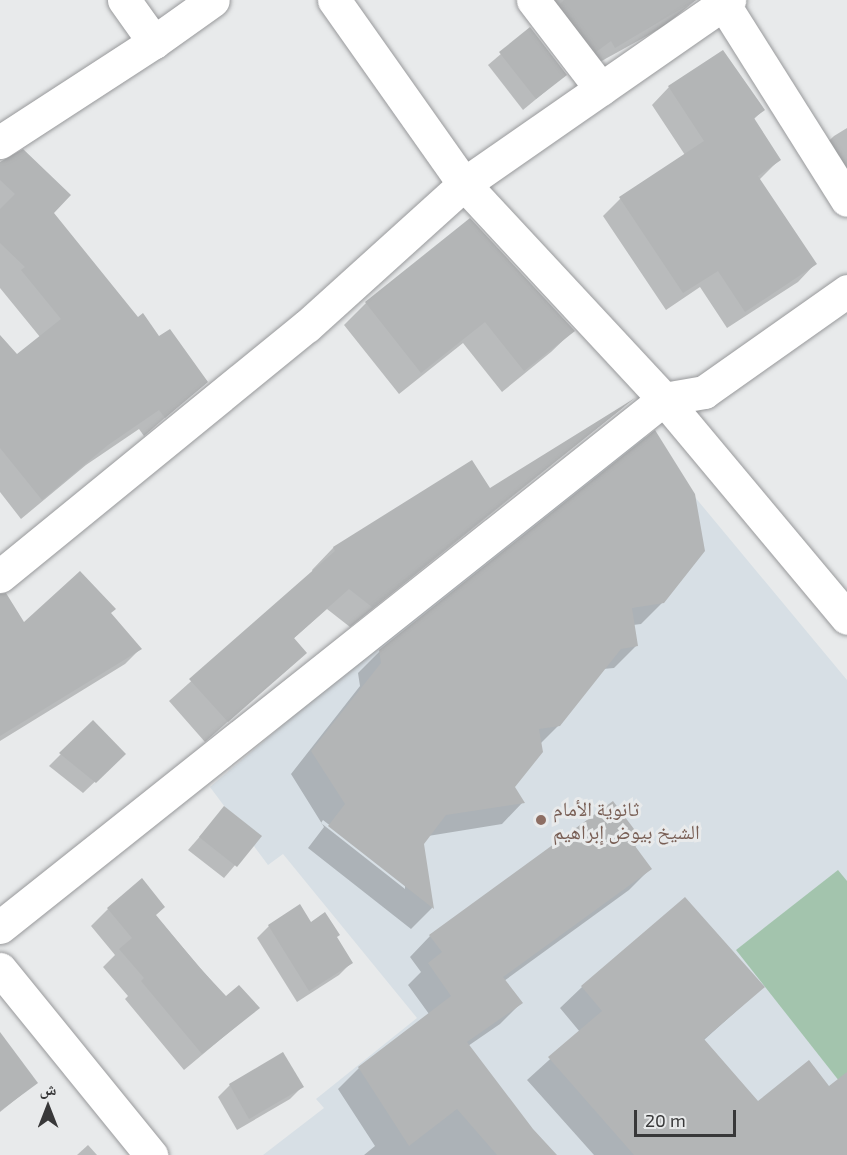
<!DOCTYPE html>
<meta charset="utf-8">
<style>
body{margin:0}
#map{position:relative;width:847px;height:1155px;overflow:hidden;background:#e8eaeb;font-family:"Exo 2","Noto Naskh Arabic",sans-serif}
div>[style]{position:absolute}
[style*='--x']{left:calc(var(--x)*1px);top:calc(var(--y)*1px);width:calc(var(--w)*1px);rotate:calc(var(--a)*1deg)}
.built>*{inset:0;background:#d7dfe5}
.green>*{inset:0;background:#a3c4ad}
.shadow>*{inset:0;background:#0003}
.building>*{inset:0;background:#b3b5b6}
.roads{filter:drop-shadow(0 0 2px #98999b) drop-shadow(0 0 2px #98999b)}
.minor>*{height:33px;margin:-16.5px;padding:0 16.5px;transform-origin:16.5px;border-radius:16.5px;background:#fff}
.dots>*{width:16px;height:16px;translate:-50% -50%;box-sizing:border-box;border:3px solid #e8eaeb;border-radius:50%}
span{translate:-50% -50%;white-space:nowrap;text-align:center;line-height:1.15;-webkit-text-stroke:6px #e8eaeb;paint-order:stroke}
.education-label{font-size:20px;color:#785e54}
.left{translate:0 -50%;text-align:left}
.north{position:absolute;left:18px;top:1077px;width:60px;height:60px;-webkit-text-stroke:4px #e8eaeb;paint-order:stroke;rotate:0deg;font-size:16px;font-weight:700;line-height:24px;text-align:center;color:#383839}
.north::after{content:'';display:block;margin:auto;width:21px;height:27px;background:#383839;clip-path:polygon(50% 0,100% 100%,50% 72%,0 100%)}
.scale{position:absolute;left:634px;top:1110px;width:102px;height:27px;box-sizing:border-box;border:3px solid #383839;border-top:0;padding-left:8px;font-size:18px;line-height:21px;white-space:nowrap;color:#383839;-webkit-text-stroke:4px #e8eaeb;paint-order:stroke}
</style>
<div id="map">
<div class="built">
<div style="clip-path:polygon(635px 425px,847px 680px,847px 1155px,263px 1155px,324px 1108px,316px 1099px,417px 1018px,283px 854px,268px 865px,210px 787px)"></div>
</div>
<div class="green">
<div style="clip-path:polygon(838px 870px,847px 881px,847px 1091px,736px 950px)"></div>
</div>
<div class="shadow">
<div style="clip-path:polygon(542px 0,696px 0,663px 27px,598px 63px)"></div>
<div style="clip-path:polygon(530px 29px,565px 75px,523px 110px,488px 65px)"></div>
<div style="clip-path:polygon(669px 87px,763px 110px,753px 120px,779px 160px,759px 180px,815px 264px,798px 282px,727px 328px,700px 287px,666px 310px,603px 216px,620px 199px,685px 155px,652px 105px)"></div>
<div style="clip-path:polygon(847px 128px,847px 204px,816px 153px,834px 136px)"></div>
<div style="clip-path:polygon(0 164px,52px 213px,137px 319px,206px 382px,144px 436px,139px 429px,86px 465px,21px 519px,0 492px,0 337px,16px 356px,40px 337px,0 288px)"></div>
<div style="clip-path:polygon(470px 221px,573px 331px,551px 352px,502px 392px,463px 343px,399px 394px,344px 325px,366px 303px)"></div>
<div style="clip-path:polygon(625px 406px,350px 627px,327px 609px,293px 639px,305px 653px,205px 742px,169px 701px,313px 572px,312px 570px,333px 548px,471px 462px,489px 490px)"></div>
<div style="clip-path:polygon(0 601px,24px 624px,109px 614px,140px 649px,125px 664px,0 741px)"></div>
<div style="clip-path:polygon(evenodd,663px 602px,641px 624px,633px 625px,636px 646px,614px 668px,603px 669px,559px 725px,540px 744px,513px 787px,523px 802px,502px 824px,428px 836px,422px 843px,432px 908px,411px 929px,308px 848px,324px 827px,291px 774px,360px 686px,358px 673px,380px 651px,663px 602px,323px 820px,405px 885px,405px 889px,321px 823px,323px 820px)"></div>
<div style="clip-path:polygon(93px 722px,124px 754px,83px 793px,49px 766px)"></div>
<div style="clip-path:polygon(225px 808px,260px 836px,224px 878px,188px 850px)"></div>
<div style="clip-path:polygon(641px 841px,634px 848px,650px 869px,629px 890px,504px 981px,521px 1003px,500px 1024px,468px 1046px,532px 1129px,555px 1155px,364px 1155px,375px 1146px,338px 1089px,359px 1068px,429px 1014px,408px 985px,421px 972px,410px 957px,430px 936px)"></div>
<div style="clip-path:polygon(108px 909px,155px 915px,226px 998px,258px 1008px,184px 1070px,125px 999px,128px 996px,103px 967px,115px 955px,91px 926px)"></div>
<div style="clip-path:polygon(310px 924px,335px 938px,351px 963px,339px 975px,297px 1002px,257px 938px,269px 926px)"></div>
<div style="clip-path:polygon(582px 987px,763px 987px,704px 1040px,758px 1103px,829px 1088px,847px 1076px,847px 1155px,594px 1155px,527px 1080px,580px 1032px,560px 1008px)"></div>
<div style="clip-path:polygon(0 1054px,36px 1083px,0 1112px)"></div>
<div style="clip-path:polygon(230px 1085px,302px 1087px,290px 1099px,237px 1130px,218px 1097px)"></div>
<div style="clip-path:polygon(88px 1145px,97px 1155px,77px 1155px)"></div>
</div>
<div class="building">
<div style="clip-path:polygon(564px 0,696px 0,615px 48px,611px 41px,596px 52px,560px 4px)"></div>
<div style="clip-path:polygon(530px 27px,567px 75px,536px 99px,499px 52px)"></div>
<div style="clip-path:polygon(723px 50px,765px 110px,754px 118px,781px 160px,758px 176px,817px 264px,745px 312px,718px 271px,683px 293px,619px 197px,704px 141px,668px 86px)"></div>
<div style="clip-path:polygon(23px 149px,71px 195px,54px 213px,138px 317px,143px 313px,159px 336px,170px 329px,208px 382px,165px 418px,159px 410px,108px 445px,42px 500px,0 448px,0 335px,17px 354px,61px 319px,21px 270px,25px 267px,0 243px,0 209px,15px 194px,0 180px,0 162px)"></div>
<div style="clip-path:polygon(470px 218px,575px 331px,524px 371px,485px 322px,421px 373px,365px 302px)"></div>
<div style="clip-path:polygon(635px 398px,372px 607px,349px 589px,294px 638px,307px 653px,228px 722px,189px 679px,335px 551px,333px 547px,472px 460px,490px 488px)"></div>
<div style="clip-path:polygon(655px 430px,695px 494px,705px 551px,664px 603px,632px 608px,638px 646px,621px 649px,560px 726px,539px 729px,543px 752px,515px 787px,525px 803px,446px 815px,424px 844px,434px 909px,328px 826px,345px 804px,311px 751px,381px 663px,379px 650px)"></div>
<div style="clip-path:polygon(80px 571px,116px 609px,111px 613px,142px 649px,0 736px,0 594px,6px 593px,24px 622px)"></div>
<div style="clip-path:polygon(93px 720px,126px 754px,96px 783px,59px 753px)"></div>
<div style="clip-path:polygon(613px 801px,643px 841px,635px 846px,652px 869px,503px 977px,523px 1003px,467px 1042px,533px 1129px,557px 1155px,497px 1155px,457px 1109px,409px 1146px,358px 1067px,451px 996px,428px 963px,442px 952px,429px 935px)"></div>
<div style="clip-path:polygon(224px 806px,262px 836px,237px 867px,199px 837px)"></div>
<div style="clip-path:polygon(142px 878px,165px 907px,156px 915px,199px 967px,226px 996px,239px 985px,260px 1008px,202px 1054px,141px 981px,144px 978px,119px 949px,132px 938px,107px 908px)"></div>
<div style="clip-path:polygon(685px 897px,765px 987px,704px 1039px,758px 1101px,809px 1060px,829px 1086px,847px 1072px,847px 1155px,634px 1155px,548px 1057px,602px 1011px,581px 986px)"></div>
<div style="clip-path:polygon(300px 904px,311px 922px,325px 912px,340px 935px,337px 937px,353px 963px,309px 991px,268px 925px)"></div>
<div style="clip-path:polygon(0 1032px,38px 1083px,0 1111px)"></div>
<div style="clip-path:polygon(283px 1052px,304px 1087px,249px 1119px,229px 1084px)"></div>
</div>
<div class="roads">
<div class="minor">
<div style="--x:124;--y:0;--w:52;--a:54.5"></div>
<div style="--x:334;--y:0;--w:225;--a:54.8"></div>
<div style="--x:464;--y:184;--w:294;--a:47.1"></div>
<div style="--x:664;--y:399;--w:285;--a:50.1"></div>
<div style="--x:533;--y:0;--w:112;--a:52.6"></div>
<div style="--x:721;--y:0;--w:236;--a:57.8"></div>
<div style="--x:0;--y:142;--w:184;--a:-33"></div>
<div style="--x:154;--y:42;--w:72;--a:-35.4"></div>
<div style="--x:0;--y:576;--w:396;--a:-39.2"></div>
<div style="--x:307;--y:326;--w:212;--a:-42.1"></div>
<div style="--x:464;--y:184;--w:323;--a:-34.8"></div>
<div style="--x:0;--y:927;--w:848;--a:-38.49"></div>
<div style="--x:664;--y:399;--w:41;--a:-9.9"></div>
<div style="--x:704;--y:392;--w:175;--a:-35.2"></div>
<div style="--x:0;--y:969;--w:240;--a:50.9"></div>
</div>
</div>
<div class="dots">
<div style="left:541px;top:820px;background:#8d6e63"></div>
</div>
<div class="education-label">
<span class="left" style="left:553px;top:820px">ثانوية الأمام<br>الشيخ بيوض إبراهيم</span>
</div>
<div class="north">ش</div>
<div class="scale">20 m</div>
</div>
